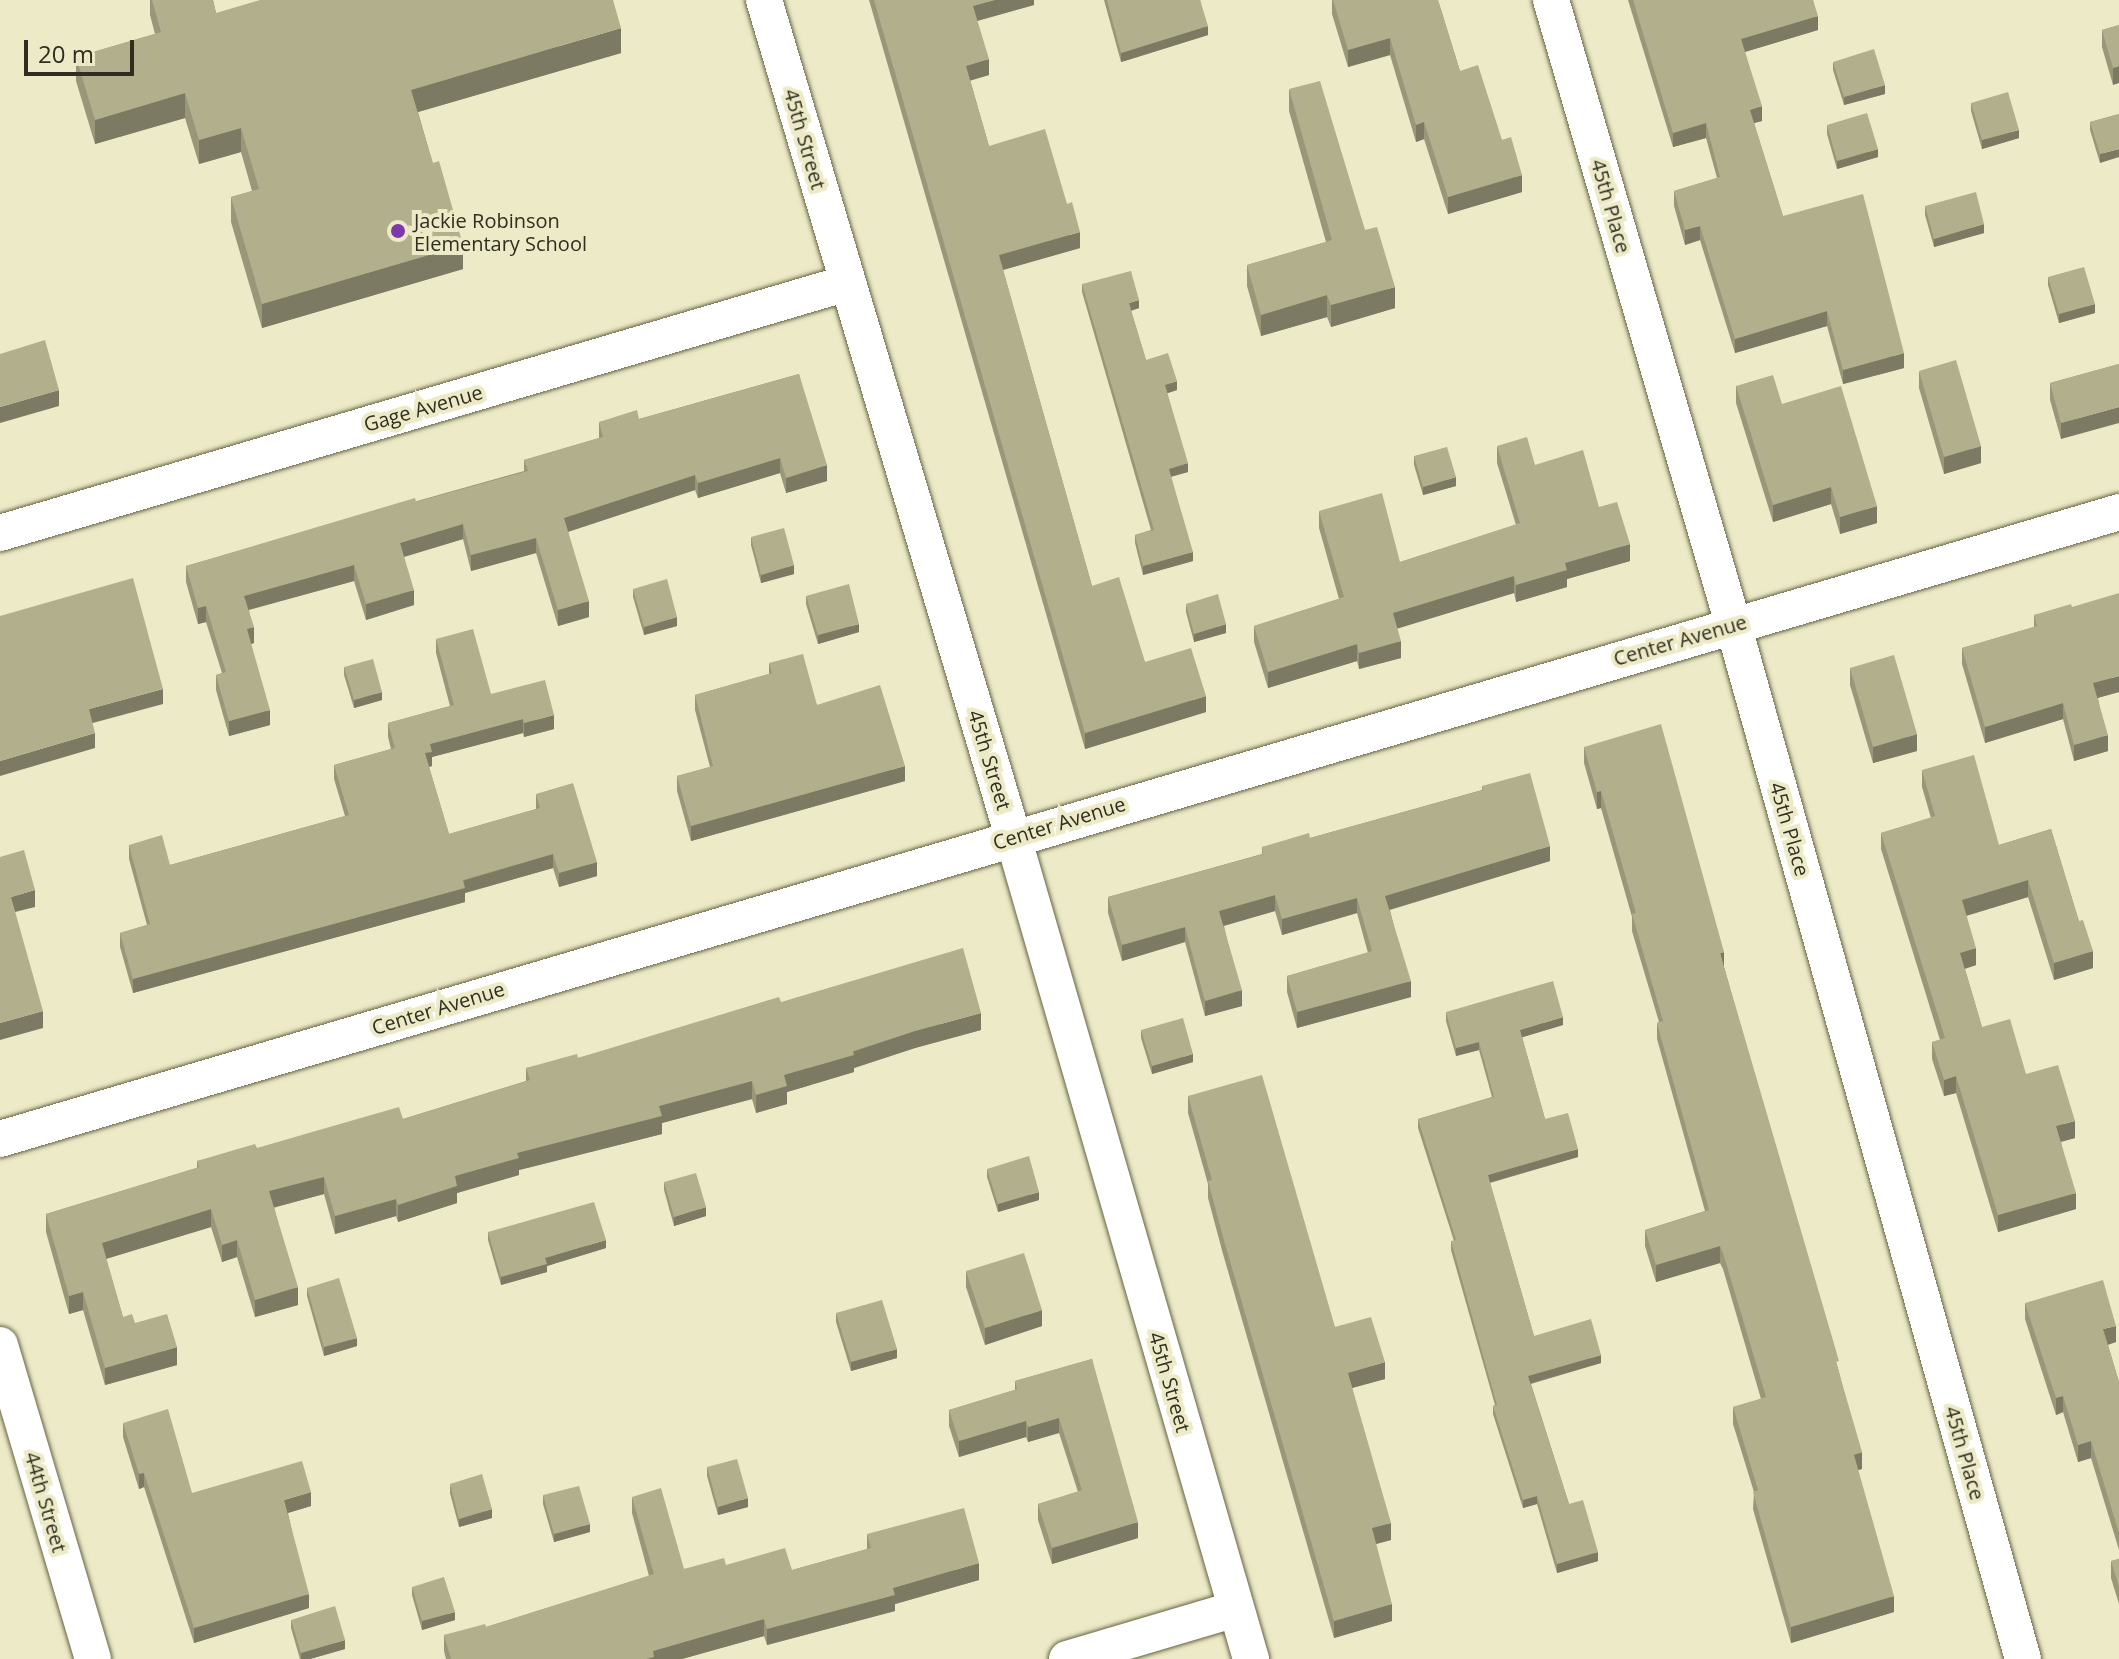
<!DOCTYPE html>
<style>
body{margin:0}
#map{position:relative;width:2119px;height:1659px;overflow:hidden;background:#edeac7;font-family:"Open Sans",sans-serif}
div>[style]{position:absolute}
[style*='--x']{left:calc(var(--x)*1px);top:calc(var(--y)*1px);width:calc(var(--w)*1px);rotate:calc(var(--a)*1deg)}
.roads{filter:drop-shadow(0 0 2px #656344) drop-shadow(0 0 2px #656344)}
.minor>*{height:36px;margin:-18px;padding:0 18px;transform-origin:18px;border-radius:18px;background:#fff}
.wall>*{inset:0;background:#999679}
.shaded-wall>*{inset:0;background:#7d7a63}
.building>*{inset:0;background:#b2af8d}
.dots>*{width:22px;height:22px;translate:-50% -50%;box-sizing:border-box;border:4px solid #edeac7;border-radius:50%}
span{translate:-50% -50%;white-space:nowrap;text-align:center;line-height:1.15;-webkit-text-stroke:8px #edeac7;paint-order:stroke}
.street-label{font-size:20px;color:#2f2e20}
.poi-label{font-size:20px;color:#2f2e20}
.left{translate:0 -50%;text-align:left}
.scale{position:absolute;left:24px;top:40px;width:110px;height:36px;box-sizing:border-box;border:4px solid #2f2e20;border-top:0;padding-left:10px;font-size:24px;line-height:28px;white-space:nowrap;color:#2f2e20;-webkit-text-stroke:6px #edeac7;paint-order:stroke}
</style>
<div id="map">
<div class="roads">
<div class="minor">
<div style="--x:764;--y:0;--w:873;--a:73.43"></div>
<div style="--x:1013;--y:837;--w:856;--a:73.85"></div>
<div style="--x:1551;--y:0;--w:650;--a:73.74"></div>
<div style="--x:1733;--y:624;--w:1075;--a:74.35"></div>
<div style="--x:0;--y:533;--w:883;--a:-16.44"></div>
<div style="--x:0;--y:1139;--w:2210;--a:-16.48"></div>
<div style="--x:0;--y:1345;--w:327;--a:73.5"></div>
<div style="--x:1067;--y:1659;--w:176;--a:-16.5"></div>
</div>
</div>
<div class="wall">
<div style="clip-path:polygon(150px 0,213px 0,216px 13px,621px 53px,418px 112px,463px 269px,262px 328px,231px 222px,231px 197px,252px 191px,241px 152px,199px 164px,185px 118px,95px 144px,76px 81px,76px 57px,155px 34px,150px 15px)"></div>
<div style="clip-path:polygon(869px 0,1034px 0,1034px 5px,977px 21px,989px 75px,970px 80px,989px 146px,1080px 248px,1003px 270px,1092px 586px,1145px 662px,1206px 712px,1085px 749px)"></div>
<div style="clip-path:polygon(1104px 0,1200px 0,1208px 35px,1121px 62px)"></div>
<div style="clip-path:polygon(1332px 0,1438px 0,1460px 71px,1502px 140px,1522px 192px,1448px 214px,1424px 139px,1416px 142px,1390px 55px,1348px 67px,1332px 14px)"></div>
<div style="clip-path:polygon(1628px 0,1813px 0,1818px 30px,1745px 52px,1762px 121px,1754px 123px,1783px 216px,1904px 368px,1843px 384px,1827px 326px,1735px 353px,1700px 240px,1685px 245px,1674px 206px,1674px 191px,1717px 178px,1706px 138px,1673px 147px)"></div>
<div style="clip-path:polygon(2119px 25px,2113px 85px,2102px 47px,2102px 30px)"></div>
<div style="clip-path:polygon(1833px 62px,1885px 94px,1844px 105px,1833px 70px)"></div>
<div style="clip-path:polygon(1289px 89px,1365px 230px,1395px 308px,1331px 327px,1327px 317px,1261px 336px,1247px 286px,1247px 265px,1326px 242px,1289px 111px)"></div>
<div style="clip-path:polygon(1971px 103px,2019px 138px,1982px 149px,1971px 111px)"></div>
<div style="clip-path:polygon(2119px 114px,2100px 163px,2090px 130px,2090px 122px)"></div>
<div style="clip-path:polygon(1827px 125px,1878px 157px,1837px 169px,1827px 134px)"></div>
<div style="clip-path:polygon(1925px 206px,1984px 233px,1934px 247px,1925px 215px)"></div>
<div style="clip-path:polygon(2048px 277px,2095px 313px,2059px 323px,2048px 285px)"></div>
<div style="clip-path:polygon(1082px 284px,1139px 308px,1131px 311px,1146px 360px,1177px 390px,1167px 393px,1188px 472px,1171px 477px,1193px 561px,1143px 575px,1135px 543px,1135px 535px,1151px 530px,1082px 292px)"></div>
<div style="clip-path:polygon(2119px 364px,2061px 439px,2050px 400px,2050px 383px)"></div>
<div style="clip-path:polygon(1919px 371px,1981px 463px,1944px 474px,1919px 388px)"></div>
<div style="clip-path:polygon(799px 374px,827px 481px,786px 493px,780px 473px,698px 498px,695px 490px,568px 532px,589px 617px,558px 626px,536px 553px,471px 571px,463px 539px,404px 557px,414px 605px,366px 620px,354px 581px,249px 610px,254px 643px,251px 644px,270px 725px,229px 736px,216px 690px,216px 675px,222px 673px,206px 622px,198px 624px,186px 582px,186px 566px,524px 471px,524px 460px,599px 438px,599px 422px,639px 419px)"></div>
<div style="clip-path:polygon(1736px 386px,1782px 404px,1877px 523px,1840px 534px,1831px 504px,1773px 522px,1736px 403px)"></div>
<div style="clip-path:polygon(1497px 446px,1535px 465px,1599px 507px,1630px 561px,1567px 579px,1567px 587px,1516px 602px,1514px 593px,1397px 628px,1401px 658px,1359px 669px,1357px 661px,1268px 688px,1254px 642px,1254px 626px,1339px 599px,1319px 528px,1319px 511px,1400px 562px,1516px 525px,1497px 463px)"></div>
<div style="clip-path:polygon(1414px 456px,1456px 486px,1423px 495px,1414px 465px)"></div>
<div style="clip-path:polygon(751px 537px,794px 574px,761px 583px,751px 545px)"></div>
<div style="clip-path:polygon(633px 589px,677px 626px,644px 635px,633px 597px)"></div>
<div style="clip-path:polygon(806px 596px,859px 632px,818px 644px,806px 604px)"></div>
<div style="clip-path:polygon(1186px 604px,1226px 633px,1194px 642px,1186px 612px)"></div>
<div style="clip-path:polygon(2072px 607px,2119px 692px,2098px 698px,2108px 751px,2074px 761px,2063px 719px,1985px 743px,1962px 664px,1962px 648px,2034px 627px,2034px 615px)"></div>
<div style="clip-path:polygon(436px 639px,491px 694px,554px 729px,524px 737px,523px 733px,432px 757px,432px 766px,429px 767px,449px 834px,536px 809px,536px 794px,597px 876px,559px 887px,553px 868px,465px 893px,465px 902px,133px 993px,120px 947px,120px 933px,147px 925px,129px 859px,129px 845px,170px 865px,345px 816px,334px 779px,334px 765px,391px 749px,388px 737px,388px 723px,450px 706px,436px 653px)"></div>
<div style="clip-path:polygon(769px 663px,905px 781px,691px 841px,677px 791px,677px 776px,710px 767px,695px 710px,695px 695px,769px 674px)"></div>
<div style="clip-path:polygon(344px 667px,382px 700px,354px 708px,344px 675px)"></div>
<div style="clip-path:polygon(1850px 668px,1917px 751px,1873px 763px,1850px 685px)"></div>
<div style="clip-path:polygon(1584px 747px,1724px 967px,1839px 1372px,1862px 1469px,1858px 1470px,1894px 1612px,1791px 1643px,1753px 1509px,1754px 1492px,1733px 1424px,1733px 1407px,1761px 1399px,1723px 1269px,1720px 1263px,1656px 1282px,1645px 1246px,1645px 1230px,1705px 1211px,1657px 1039px,1657px 1023px,1659px 1022px,1632px 931px,1632px 917px,1601px 808px,1597px 809px,1584px 763px)"></div>
<div style="clip-path:polygon(1922px 770px,1999px 845px,2051px 829px,2093px 968px,2054px 980px,2028px 897px,1966px 916px,1976px 965px,1965px 969px,1982px 1027px,2026px 1074px,2075px 1138px,2061px 1142px,2076px 1209px,1998px 1232px,1956px 1093px,1944px 1096px,1932px 1059px,1932px 1042px,1940px 1040px,1881px 849px,1881px 833px,1931px 818px,1922px 787px)"></div>
<div style="clip-path:polygon(1482px 786px,1550px 861px,1390px 910px,1411px 997px,1297px 1028px,1287px 992px,1287px 976px,1368px 953px,1357px 913px,1282px 935px,1275px 911px,1224px 926px,1242px 1006px,1205px 1016px,1185px 942px,1122px 961px,1108px 913px,1108px 897px,1262px 854px,1262px 847px,1310px 838px,1482px 790px)"></div>
<div style="clip-path:polygon(781px 1002px,981px 1030px,915px 1048px,854px 1068px,854px 1072px,787px 1092px,787px 1104px,756px 1113px,752px 1099px,662px 1123px,662px 1134px,519px 1170px,519px 1175px,457px 1193px,457px 1203px,398px 1222px,396px 1216px,335px 1234px,324px 1194px,274px 1207px,298px 1305px,255px 1317px,237px 1257px,222px 1262px,211px 1227px,106px 1259px,123px 1317px,135px 1323px,177px 1365px,105px 1385px,83px 1310px,69px 1314px,46px 1232px,46px 1214px,197px 1168px,197px 1161px,403px 1119px,526px 1081px,526px 1068px,578px 1058px)"></div>
<div style="clip-path:polygon(1446px 1012px,1563px 1025px,1522px 1037px,1545px 1119px,1578px 1157px,1490px 1183px,1534px 1336px,1601px 1363px,1531px 1384px,1569px 1504px,1598px 1561px,1557px 1573px,1537px 1504px,1523px 1508px,1493px 1414px,1493px 1406px,1495px 1405px,1451px 1250px,1451px 1241px,1454px 1241px,1418px 1128px,1418px 1119px,1492px 1097px,1479px 1050px,1456px 1056px,1446px 1021px)"></div>
<div style="clip-path:polygon(1141px 1030px,1193px 1062px,1152px 1074px,1141px 1038px)"></div>
<div style="clip-path:polygon(1188px 1096px,1335px 1327px,1385px 1379px,1352px 1388px,1391px 1540px,1376px 1544px,1392px 1621px,1334px 1638px,1223px 1254px,1208px 1198px,1208px 1184px,1188px 1113px)"></div>
<div style="clip-path:polygon(987px 1169px,1039px 1200px,998px 1212px,987px 1177px)"></div>
<div style="clip-path:polygon(664px 1182px,706px 1216px,674px 1226px,664px 1190px)"></div>
<div style="clip-path:polygon(488px 1232px,606px 1248px,547px 1266px,547px 1272px,501px 1285px,488px 1240px)"></div>
<div style="clip-path:polygon(966px 1271px,1042px 1326px,985px 1345px,966px 1287px)"></div>
<div style="clip-path:polygon(307px 1288px,357px 1346px,324px 1356px,307px 1296px)"></div>
<div style="clip-path:polygon(2025px 1303px,2116px 1342px,2108px 1345px,2119px 1382px,2119px 1550px,2091px 1458px,2078px 1462px,2063px 1412px,2056px 1415px,2025px 1319px)"></div>
<div style="clip-path:polygon(836px 1313px,897px 1358px,851px 1371px,836px 1322px)"></div>
<div style="clip-path:polygon(1092px 1359px,1138px 1538px,1052px 1564px,1038px 1520px,1038px 1504px,1078px 1492px,1059px 1433px,1028px 1442px,1026px 1437px,959px 1457px,949px 1426px,949px 1410px,1015px 1390px,1015px 1381px)"></div>
<div style="clip-path:polygon(123px 1423px,192px 1493px,311px 1506px,288px 1513px,309px 1608px,194px 1643px,144px 1487px,139px 1489px,123px 1437px)"></div>
<div style="clip-path:polygon(707px 1467px,748px 1507px,718px 1515px,707px 1476px)"></div>
<div style="clip-path:polygon(450px 1484px,492px 1518px,459px 1527px,450px 1493px)"></div>
<div style="clip-path:polygon(543px 1495px,590px 1532px,554px 1542px,543px 1504px)"></div>
<div style="clip-path:polygon(632px 1497px,684px 1569px,726px 1565px,792px 1570px,867px 1549px,867px 1534px,979px 1580px,895px 1604px,895px 1611px,767px 1645px,764px 1636px,682px 1659px,446px 1659px,444px 1651px,444px 1635px,486px 1627px,649px 1576px,632px 1513px)"></div>
<div style="clip-path:polygon(2119px 1559px,2119px 1604px,2111px 1578px,2111px 1561px)"></div>
<div style="clip-path:polygon(412px 1587px,455px 1620px,422px 1630px,412px 1595px)"></div>
<div style="clip-path:polygon(291px 1620px,345px 1649px,310px 1659px,300px 1659px,291px 1628px)"></div>
</div>
<div class="shaded-wall">
<div style="clip-path:polygon(995px 0,1034px 0,1034px 5px,973px 22px,973px 6px)"></div>
<div style="clip-path:polygon(1818px 16px,1818px 30px,1741px 53px,1741px 39px)"></div>
<div style="clip-path:polygon(1208px 26px,1208px 35px,1121px 62px,1121px 53px)"></div>
<div style="clip-path:polygon(621px 28px,621px 53px,411px 114px,411px 90px)"></div>
<div style="clip-path:polygon(1390px 38px,1390px 55px,1348px 67px,1348px 50px)"></div>
<div style="clip-path:polygon(989px 59px,989px 75px,966px 82px,966px 66px)"></div>
<div style="clip-path:polygon(2119px 66px,2119px 83px,2113px 85px,2113px 68px)"></div>
<div style="clip-path:polygon(1885px 85px,1885px 94px,1844px 105px,1844px 97px)"></div>
<div style="clip-path:polygon(185px 93px,185px 118px,95px 144px,95px 120px)"></div>
<div style="clip-path:polygon(1762px 106px,1762px 121px,1750px 124px,1750px 110px)"></div>
<div style="clip-path:polygon(1424px 122px,1424px 139px,1416px 142px,1416px 125px)"></div>
<div style="clip-path:polygon(1706px 123px,1706px 138px,1673px 147px,1673px 133px)"></div>
<div style="clip-path:polygon(241px 128px,241px 152px,199px 164px,199px 140px)"></div>
<div style="clip-path:polygon(2019px 130px,2019px 138px,1982px 149px,1982px 140px)"></div>
<div style="clip-path:polygon(1878px 149px,1878px 157px,1837px 169px,1837px 161px)"></div>
<div style="clip-path:polygon(2119px 149px,2119px 157px,2100px 163px,2100px 154px)"></div>
<div style="clip-path:polygon(1522px 175px,1522px 192px,1448px 214px,1448px 197px)"></div>
<div style="clip-path:polygon(1984px 224px,1984px 233px,1934px 247px,1934px 239px)"></div>
<div style="clip-path:polygon(1700px 226px,1700px 240px,1685px 245px,1685px 230px)"></div>
<div style="clip-path:polygon(1080px 232px,1080px 248px,999px 271px,999px 255px)"></div>
<div style="clip-path:polygon(463px 245px,463px 269px,262px 328px,262px 304px)"></div>
<div style="clip-path:polygon(1395px 287px,1395px 308px,1331px 327px,1331px 305px)"></div>
<div style="clip-path:polygon(1327px 295px,1327px 317px,1261px 336px,1261px 315px)"></div>
<div style="clip-path:polygon(1139px 300px,1139px 308px,1129px 311px,1129px 303px)"></div>
<div style="clip-path:polygon(2095px 304px,2095px 313px,2059px 323px,2059px 314px)"></div>
<div style="clip-path:polygon(1827px 311px,1827px 326px,1735px 353px,1735px 339px)"></div>
<div style="clip-path:polygon(1904px 353px,1904px 368px,1843px 384px,1843px 370px)"></div>
<div style="clip-path:polygon(1177px 381px,1177px 390px,1165px 394px,1165px 385px)"></div>
<div style="clip-path:polygon(59px 390px,59px 406px,0 423px,0 407px)"></div>
<div style="clip-path:polygon(2119px 407px,2119px 423px,2061px 439px,2061px 423px)"></div>
<div style="clip-path:polygon(1981px 446px,1981px 463px,1944px 474px,1944px 457px)"></div>
<div style="clip-path:polygon(780px 458px,780px 473px,698px 498px,698px 483px)"></div>
<div style="clip-path:polygon(1188px 463px,1188px 472px,1169px 477px,1169px 469px)"></div>
<div style="clip-path:polygon(827px 465px,827px 481px,786px 493px,786px 478px)"></div>
<div style="clip-path:polygon(695px 475px,695px 490px,564px 533px,564px 518px)"></div>
<div style="clip-path:polygon(1456px 477px,1456px 486px,1423px 495px,1423px 487px)"></div>
<div style="clip-path:polygon(1831px 487px,1831px 504px,1773px 522px,1773px 505px)"></div>
<div style="clip-path:polygon(1877px 506px,1877px 523px,1840px 534px,1840px 517px)"></div>
<div style="clip-path:polygon(463px 524px,463px 539px,400px 558px,400px 543px)"></div>
<div style="clip-path:polygon(536px 538px,536px 553px,471px 571px,471px 555px)"></div>
<div style="clip-path:polygon(1630px 544px,1630px 561px,1567px 579px,1567px 587px,1516px 602px,1516px 585px,1565px 563px)"></div>
<div style="clip-path:polygon(1193px 552px,1193px 561px,1143px 575px,1143px 566px)"></div>
<div style="clip-path:polygon(354px 565px,354px 581px,244px 611px,244px 596px)"></div>
<div style="clip-path:polygon(794px 565px,794px 574px,761px 583px,761px 575px)"></div>
<div style="clip-path:polygon(1514px 576px,1514px 593px,1393px 630px,1393px 613px)"></div>
<div style="clip-path:polygon(414px 590px,414px 605px,366px 620px,366px 604px)"></div>
<div style="clip-path:polygon(589px 601px,589px 617px,558px 626px,558px 610px)"></div>
<div style="clip-path:polygon(206px 606px,206px 622px,198px 624px,198px 608px)"></div>
<div style="clip-path:polygon(677px 617px,677px 626px,644px 635px,644px 627px)"></div>
<div style="clip-path:polygon(859px 624px,859px 632px,818px 644px,818px 635px)"></div>
<div style="clip-path:polygon(1226px 624px,1226px 633px,1194px 642px,1194px 634px)"></div>
<div style="clip-path:polygon(254px 627px,254px 643px,247px 645px,247px 629px)"></div>
<div style="clip-path:polygon(1401px 641px,1401px 658px,1359px 669px,1359px 653px)"></div>
<div style="clip-path:polygon(1357px 644px,1357px 661px,1268px 688px,1268px 672px)"></div>
<div style="clip-path:polygon(2119px 676px,2119px 692px,2093px 699px,2093px 683px)"></div>
<div style="clip-path:polygon(163px 689px,163px 704px,89px 724px,89px 709px)"></div>
<div style="clip-path:polygon(382px 692px,382px 700px,354px 708px,354px 700px)"></div>
<div style="clip-path:polygon(1206px 696px,1206px 712px,1085px 749px,1085px 733px)"></div>
<div style="clip-path:polygon(2063px 703px,2063px 719px,1985px 743px,1985px 727px)"></div>
<div style="clip-path:polygon(270px 710px,270px 725px,229px 736px,229px 721px)"></div>
<div style="clip-path:polygon(554px 715px,554px 729px,524px 737px,524px 723px)"></div>
<div style="clip-path:polygon(523px 719px,523px 733px,432px 757px,432px 766px,425px 768px,425px 753px,430px 744px)"></div>
<div style="clip-path:polygon(95px 733px,95px 748px,0 776px,0 761px)"></div>
<div style="clip-path:polygon(1917px 734px,1917px 751px,1873px 763px,1873px 747px)"></div>
<div style="clip-path:polygon(2108px 735px,2108px 751px,2074px 761px,2074px 745px)"></div>
<div style="clip-path:polygon(905px 766px,905px 781px,691px 841px,691px 826px)"></div>
<div style="clip-path:polygon(1601px 791px,1601px 808px,1597px 809px,1597px 792px)"></div>
<div style="clip-path:polygon(1550px 846px,1550px 861px,1385px 911px,1385px 896px)"></div>
<div style="clip-path:polygon(553px 854px,553px 868px,465px 893px,465px 902px,133px 993px,133px 979px)"></div>
<div style="clip-path:polygon(597px 862px,597px 876px,559px 887px,559px 873px)"></div>
<div style="clip-path:polygon(2028px 880px,2028px 897px,1962px 917px,1962px 900px)"></div>
<div style="clip-path:polygon(35px 890px,35px 907px,11px 913px,11px 897px)"></div>
<div style="clip-path:polygon(1275px 895px,1275px 911px,1219px 927px,1219px 911px)"></div>
<div style="clip-path:polygon(1357px 898px,1357px 913px,1282px 935px,1282px 919px)"></div>
<div style="clip-path:polygon(1185px 927px,1185px 942px,1122px 961px,1122px 945px)"></div>
<div style="clip-path:polygon(1976px 948px,1976px 965px,1960px 970px,1960px 953px)"></div>
<div style="clip-path:polygon(2093px 951px,2093px 968px,2054px 980px,2054px 963px)"></div>
<div style="clip-path:polygon(1724px 952px,1724px 969px,1720px 953px)"></div>
<div style="clip-path:polygon(1411px 981px,1411px 997px,1297px 1028px,1297px 1012px)"></div>
<div style="clip-path:polygon(1242px 990px,1242px 1006px,1205px 1016px,1205px 1001px)"></div>
<div style="clip-path:polygon(43px 1011px,43px 1028px,0 1040px,0 1023px)"></div>
<div style="clip-path:polygon(981px 1013px,981px 1030px,915px 1048px,854px 1068px,854px 1072px,787px 1092px,787px 1104px,756px 1113px,756px 1095px,784px 1075px,915px 1031px)"></div>
<div style="clip-path:polygon(1563px 1017px,1563px 1025px,1520px 1038px,1520px 1030px)"></div>
<div style="clip-path:polygon(1479px 1042px,1479px 1050px,1456px 1056px,1456px 1048px)"></div>
<div style="clip-path:polygon(1193px 1054px,1193px 1062px,1152px 1074px,1152px 1066px)"></div>
<div style="clip-path:polygon(1956px 1076px,1956px 1093px,1944px 1096px,1944px 1080px)"></div>
<div style="clip-path:polygon(752px 1081px,752px 1099px,662px 1123px,662px 1134px,519px 1170px,519px 1175px,457px 1193px,457px 1203px,398px 1222px,398px 1205px,455px 1176px,517px 1153px,659px 1106px)"></div>
<div style="clip-path:polygon(2075px 1121px,2075px 1138px,2056px 1143px,2056px 1126px)"></div>
<div style="clip-path:polygon(1578px 1149px,1578px 1157px,1488px 1183px,1488px 1175px)"></div>
<div style="clip-path:polygon(324px 1177px,324px 1194px,269px 1209px,269px 1191px)"></div>
<div style="clip-path:polygon(1039px 1192px,1039px 1200px,998px 1212px,998px 1204px)"></div>
<div style="clip-path:polygon(2076px 1193px,2076px 1209px,1998px 1232px,1998px 1215px)"></div>
<div style="clip-path:polygon(396px 1199px,396px 1216px,335px 1234px,335px 1216px)"></div>
<div style="clip-path:polygon(706px 1207px,706px 1216px,674px 1226px,674px 1217px)"></div>
<div style="clip-path:polygon(211px 1209px,211px 1227px,102px 1260px,102px 1243px)"></div>
<div style="clip-path:polygon(237px 1240px,237px 1257px,222px 1262px,222px 1245px)"></div>
<div style="clip-path:polygon(606px 1240px,606px 1248px,547px 1266px,547px 1272px,501px 1285px,501px 1277px,545px 1258px)"></div>
<div style="clip-path:polygon(1720px 1246px,1720px 1263px,1656px 1282px,1656px 1265px)"></div>
<div style="clip-path:polygon(298px 1287px,298px 1305px,255px 1317px,255px 1300px)"></div>
<div style="clip-path:polygon(83px 1292px,83px 1310px,69px 1314px,69px 1296px)"></div>
<div style="clip-path:polygon(1042px 1310px,1042px 1326px,985px 1345px,985px 1328px)"></div>
<div style="clip-path:polygon(2116px 1326px,2116px 1342px,2103px 1346px,2103px 1329px)"></div>
<div style="clip-path:polygon(357px 1338px,357px 1346px,324px 1356px,324px 1347px)"></div>
<div style="clip-path:polygon(177px 1347px,177px 1365px,105px 1385px,105px 1368px)"></div>
<div style="clip-path:polygon(897px 1349px,897px 1358px,851px 1371px,851px 1362px)"></div>
<div style="clip-path:polygon(1601px 1355px,1601px 1363px,1528px 1384px,1528px 1376px)"></div>
<div style="clip-path:polygon(1385px 1362px,1385px 1379px,1348px 1389px,1348px 1373px)"></div>
<div style="clip-path:polygon(2063px 1396px,2063px 1412px,2056px 1415px,2056px 1398px)"></div>
<div style="clip-path:polygon(1059px 1418px,1059px 1433px,1028px 1442px,1028px 1427px)"></div>
<div style="clip-path:polygon(1026px 1421px,1026px 1437px,959px 1457px,959px 1441px)"></div>
<div style="clip-path:polygon(2091px 1441px,2091px 1458px,2078px 1462px,2078px 1445px)"></div>
<div style="clip-path:polygon(1862px 1452px,1862px 1469px,1854px 1471px,1854px 1455px)"></div>
<div style="clip-path:polygon(144px 1473px,144px 1487px,139px 1489px,139px 1474px)"></div>
<div style="clip-path:polygon(311px 1492px,311px 1506px,284px 1514px,284px 1500px)"></div>
<div style="clip-path:polygon(1537px 1496px,1537px 1504px,1523px 1508px,1523px 1500px)"></div>
<div style="clip-path:polygon(748px 1498px,748px 1507px,718px 1515px,718px 1507px)"></div>
<div style="clip-path:polygon(492px 1509px,492px 1518px,459px 1527px,459px 1519px)"></div>
<div style="clip-path:polygon(1138px 1522px,1138px 1538px,1052px 1564px,1052px 1548px)"></div>
<div style="clip-path:polygon(1391px 1523px,1391px 1540px,1372px 1545px,1372px 1528px)"></div>
<div style="clip-path:polygon(590px 1524px,590px 1532px,554px 1542px,554px 1534px)"></div>
<div style="clip-path:polygon(1598px 1552px,1598px 1561px,1557px 1573px,1557px 1564px)"></div>
<div style="clip-path:polygon(979px 1563px,979px 1580px,895px 1604px,895px 1611px,767px 1645px,767px 1629px,893px 1588px)"></div>
<div style="clip-path:polygon(309px 1594px,309px 1608px,194px 1643px,194px 1628px)"></div>
<div style="clip-path:polygon(1894px 1596px,1894px 1612px,1791px 1643px,1791px 1627px)"></div>
<div style="clip-path:polygon(1392px 1604px,1392px 1621px,1334px 1638px,1334px 1621px)"></div>
<div style="clip-path:polygon(455px 1612px,455px 1620px,422px 1630px,422px 1621px)"></div>
<div style="clip-path:polygon(764px 1619px,764px 1636px,682px 1659px,646px 1659px,653px 1651px)"></div>
<div style="clip-path:polygon(345px 1640px,345px 1649px,310px 1659px,301px 1659px,301px 1653px)"></div>
</div>
<div class="building">
<div style="clip-path:polygon(152px 0,213px 0,216px 13px,260px 0,613px 0,621px 28px,411px 90px,433px 163px,439px 161px,463px 245px,262px 304px,231px 197px,259px 189px,241px 128px,199px 140px,185px 93px,95px 120px,76px 57px,161px 32px)"></div>
<div style="clip-path:polygon(874px 0,995px 0,973px 6px,989px 59px,966px 66px,989px 146px,1045px 129px,1067px 204px,1072px 202px,1080px 232px,999px 255px,1092px 586px,1119px 577px,1145px 662px,1191px 648px,1206px 696px,1085px 733px)"></div>
<div style="clip-path:polygon(1107px 0,1200px 0,1208px 26px,1121px 53px)"></div>
<div style="clip-path:polygon(1333px 0,1438px 0,1460px 71px,1478px 65px,1502px 140px,1511px 137px,1522px 175px,1448px 197px,1424px 122px,1416px 125px,1390px 38px,1348px 50px)"></div>
<div style="clip-path:polygon(1633px 0,1813px 0,1818px 16px,1741px 39px,1762px 106px,1750px 110px,1783px 216px,1863px 194px,1904px 353px,1843px 370px,1827px 311px,1735px 339px,1700px 226px,1685px 230px,1674px 191px,1720px 177px,1706px 123px,1673px 133px)"></div>
<div style="clip-path:polygon(2119px 25px,2119px 66px,2113px 68px,2102px 30px)"></div>
<div style="clip-path:polygon(1874px 49px,1885px 85px,1844px 97px,1833px 62px)"></div>
<div style="clip-path:polygon(1320px 81px,1365px 230px,1377px 227px,1395px 287px,1331px 305px,1327px 295px,1261px 315px,1247px 265px,1332px 240px,1289px 89px)"></div>
<div style="clip-path:polygon(2008px 92px,2019px 130px,1982px 140px,1971px 103px)"></div>
<div style="clip-path:polygon(1867px 113px,1878px 149px,1837px 161px,1827px 125px)"></div>
<div style="clip-path:polygon(2119px 114px,2119px 149px,2100px 154px,2090px 122px)"></div>
<div style="clip-path:polygon(1976px 192px,1984px 224px,1934px 239px,1925px 206px)"></div>
<div style="clip-path:polygon(2084px 267px,2095px 304px,2059px 314px,2048px 277px)"></div>
<div style="clip-path:polygon(1131px 271px,1139px 300px,1129px 303px,1146px 360px,1168px 353px,1177px 381px,1165px 385px,1188px 463px,1169px 469px,1193px 552px,1143px 566px,1135px 535px,1154px 530px,1082px 284px)"></div>
<div style="clip-path:polygon(45px 340px,59px 390px,0 407px,0 354px)"></div>
<div style="clip-path:polygon(1956px 360px,1981px 446px,1944px 457px,1919px 371px)"></div>
<div style="clip-path:polygon(2119px 364px,2119px 407px,2061px 423px,2050px 383px)"></div>
<div style="clip-path:polygon(799px 374px,827px 465px,786px 478px,780px 458px,698px 483px,695px 475px,564px 518px,589px 601px,558px 610px,536px 538px,471px 555px,463px 524px,400px 543px,414px 590px,366px 604px,354px 565px,244px 596px,254px 627px,247px 629px,270px 710px,229px 721px,216px 675px,226px 672px,206px 606px,198px 608px,186px 566px,415px 498px,416px 502px,528px 471px,524px 460px,603px 437px,599px 422px,637px 410px,639px 419px)"></div>
<div style="clip-path:polygon(1773px 375px,1782px 404px,1841px 386px,1877px 506px,1840px 517px,1831px 487px,1773px 505px,1736px 386px)"></div>
<div style="clip-path:polygon(1527px 437px,1535px 465px,1583px 450px,1599px 507px,1617px 502px,1630px 544px,1565px 563px,1567px 570px,1516px 585px,1514px 576px,1393px 613px,1401px 641px,1359px 653px,1357px 644px,1268px 672px,1254px 626px,1344px 597px,1319px 511px,1382px 493px,1400px 562px,1520px 523px,1497px 446px)"></div>
<div style="clip-path:polygon(1447px 447px,1456px 477px,1423px 487px,1414px 456px)"></div>
<div style="clip-path:polygon(784px 528px,794px 565px,761px 575px,751px 537px)"></div>
<div style="clip-path:polygon(133px 578px,163px 689px,89px 709px,95px 733px,0 761px,0 616px)"></div>
<div style="clip-path:polygon(667px 579px,677px 617px,644px 627px,633px 589px)"></div>
<div style="clip-path:polygon(849px 584px,859px 624px,818px 635px,806px 596px)"></div>
<div style="clip-path:polygon(2119px 593px,2119px 676px,2093px 683px,2108px 735px,2074px 745px,2063px 703px,1985px 727px,1962px 648px,2037px 626px,2034px 615px,2071px 604px,2072px 607px)"></div>
<div style="clip-path:polygon(1218px 594px,1226px 624px,1194px 634px,1186px 604px)"></div>
<div style="clip-path:polygon(473px 629px,491px 694px,545px 680px,554px 715px,524px 723px,523px 719px,430px 744px,432px 752px,425px 753px,449px 834px,540px 808px,536px 794px,573px 783px,597px 862px,559px 873px,553px 854px,463px 880px,465px 888px,133px 979px,120px 933px,150px 924px,129px 845px,162px 835px,170px 865px,349px 815px,334px 765px,395px 748px,388px 723px,454px 705px,436px 639px)"></div>
<div style="clip-path:polygon(803px 654px,817px 705px,880px 685px,905px 766px,691px 826px,677px 776px,713px 766px,695px 695px,772px 673px,769px 663px)"></div>
<div style="clip-path:polygon(1894px 655px,1917px 734px,1873px 747px,1850px 668px)"></div>
<div style="clip-path:polygon(373px 659px,382px 692px,354px 700px,344px 667px)"></div>
<div style="clip-path:polygon(1661px 724px,1724px 952px,1720px 953px,1839px 1361px,1836px 1362px,1862px 1452px,1854px 1455px,1894px 1596px,1791px 1627px,1753px 1492px,1758px 1490px,1733px 1407px,1766px 1397px,1723px 1253px,1720px 1246px,1656px 1265px,1645px 1230px,1709px 1210px,1657px 1023px,1663px 1021px,1632px 914px,1636px 913px,1601px 791px,1597px 792px,1584px 747px)"></div>
<div style="clip-path:polygon(1974px 755px,1999px 845px,2051px 829px,2079px 921px,2083px 920px,2093px 951px,2054px 963px,2028px 880px,1962px 900px,1976px 948px,1960px 953px,1982px 1027px,2010px 1019px,2026px 1074px,2058px 1065px,2075px 1121px,2056px 1126px,2076px 1193px,1998px 1215px,1956px 1076px,1944px 1080px,1932px 1042px,1945px 1038px,1881px 833px,1935px 816px,1922px 770px)"></div>
<div style="clip-path:polygon(1530px 773px,1550px 846px,1385px 896px,1411px 981px,1297px 1012px,1287px 976px,1372px 951px,1357px 898px,1282px 919px,1275px 895px,1219px 911px,1242px 990px,1205px 1001px,1185px 927px,1122px 945px,1108px 897px,1263px 854px,1262px 847px,1309px 833px,1310px 838px,1483px 790px,1482px 786px)"></div>
<div style="clip-path:polygon(24px 850px,35px 890px,11px 897px,43px 1011px,0 1023px,0 857px)"></div>
<div style="clip-path:polygon(963px 948px,981px 1013px,915px 1031px,853px 1051px,854px 1055px,784px 1075px,787px 1086px,756px 1095px,752px 1081px,659px 1106px,662px 1116px,517px 1153px,519px 1158px,455px 1176px,457px 1186px,398px 1205px,396px 1199px,335px 1216px,324px 1177px,269px 1191px,298px 1287px,255px 1300px,237px 1240px,222px 1245px,211px 1209px,102px 1243px,123px 1317px,132px 1314px,135px 1323px,167px 1314px,177px 1347px,105px 1368px,83px 1292px,69px 1296px,46px 1214px,199px 1167px,197px 1161px,255px 1144px,257px 1148px,399px 1107px,403px 1119px,530px 1080px,526px 1068px,577px 1054px,578px 1058px,779px 997px,781px 1002px)"></div>
<div style="clip-path:polygon(1553px 981px,1563px 1017px,1520px 1030px,1545px 1119px,1568px 1113px,1578px 1149px,1488px 1175px,1534px 1336px,1591px 1319px,1601px 1355px,1528px 1376px,1569px 1504px,1583px 1500px,1598px 1552px,1557px 1564px,1537px 1496px,1523px 1500px,1493px 1406px,1497px 1405px,1451px 1241px,1456px 1240px,1418px 1119px,1494px 1097px,1479px 1042px,1456px 1048px,1446px 1012px)"></div>
<div style="clip-path:polygon(1183px 1018px,1193px 1054px,1152px 1066px,1141px 1030px)"></div>
<div style="clip-path:polygon(1262px 1075px,1335px 1327px,1371px 1317px,1385px 1362px,1348px 1373px,1391px 1523px,1372px 1528px,1392px 1604px,1334px 1621px,1223px 1237px,1208px 1181px,1212px 1180px,1188px 1096px)"></div>
<div style="clip-path:polygon(1029px 1156px,1039px 1192px,998px 1204px,987px 1169px)"></div>
<div style="clip-path:polygon(696px 1173px,706px 1207px,674px 1217px,664px 1182px)"></div>
<div style="clip-path:polygon(594px 1202px,606px 1240px,545px 1258px,547px 1264px,501px 1277px,488px 1232px)"></div>
<div style="clip-path:polygon(1024px 1253px,1042px 1310px,985px 1328px,966px 1271px)"></div>
<div style="clip-path:polygon(339px 1278px,357px 1338px,324px 1347px,307px 1288px)"></div>
<div style="clip-path:polygon(2103px 1280px,2116px 1326px,2103px 1329px,2119px 1382px,2119px 1533px,2091px 1441px,2078px 1445px,2063px 1396px,2056px 1398px,2025px 1303px)"></div>
<div style="clip-path:polygon(882px 1300px,897px 1349px,851px 1362px,836px 1313px)"></div>
<div style="clip-path:polygon(1092px 1359px,1138px 1522px,1052px 1548px,1038px 1504px,1082px 1490px,1059px 1418px,1028px 1427px,1026px 1421px,959px 1441px,949px 1410px,1017px 1389px,1015px 1381px)"></div>
<div style="clip-path:polygon(168px 1409px,192px 1493px,302px 1461px,311px 1492px,284px 1500px,309px 1594px,194px 1628px,144px 1473px,139px 1474px,123px 1423px)"></div>
<div style="clip-path:polygon(737px 1459px,748px 1498px,718px 1507px,707px 1467px)"></div>
<div style="clip-path:polygon(482px 1474px,492px 1509px,459px 1519px,450px 1484px)"></div>
<div style="clip-path:polygon(579px 1486px,590px 1524px,554px 1534px,543px 1495px)"></div>
<div style="clip-path:polygon(661px 1488px,684px 1569px,724px 1558px,726px 1565px,785px 1548px,792px 1570px,871px 1548px,867px 1534px,964px 1508px,979px 1563px,893px 1588px,895px 1595px,767px 1629px,764px 1619px,653px 1651px,654px 1657px,646px 1659px,451px 1659px,444px 1635px,485px 1624px,486px 1627px,654px 1574px,632px 1497px)"></div>
<div style="clip-path:polygon(2119px 1559px,2119px 1587px,2111px 1561px)"></div>
<div style="clip-path:polygon(444px 1577px,455px 1612px,422px 1621px,412px 1587px)"></div>
<div style="clip-path:polygon(335px 1606px,345px 1640px,301px 1653px,291px 1620px)"></div>
</div>
<div class="dots">
<div style="left:398px;top:231px;background:#7d38ab"></div>
</div>
<div class="street-label">
<span style="left:805px;top:139px;rotate:74deg">45th Street</span>
<span style="left:1611px;top:206px;rotate:74deg">45th Place</span>
<span style="left:423px;top:408px;rotate:-16deg">Gage Avenue</span>
<span style="left:1680px;top:640px;rotate:-16deg">Center Avenue</span>
<span style="left:990px;top:760px;rotate:73deg">45th Street</span>
<span style="left:1059px;top:823px;rotate:-17deg">Center Avenue</span>
<span style="left:1790px;top:829px;rotate:74deg">45th Place</span>
<span style="left:438px;top:1008px;rotate:-17deg">Center Avenue</span>
<span style="left:1170px;top:1382px;rotate:74deg">45th Street</span>
<span style="left:1965px;top:1453px;rotate:74deg">45th Place</span>
<span style="left:46px;top:1502px;rotate:74deg">44th Street</span>
</div>
<div class="poi-label">
<span class="left" style="left:414px;top:232px">Jackie Robinson<br>Elementary School</span>
</div>
<div class="scale">20 m</div>
</div>
